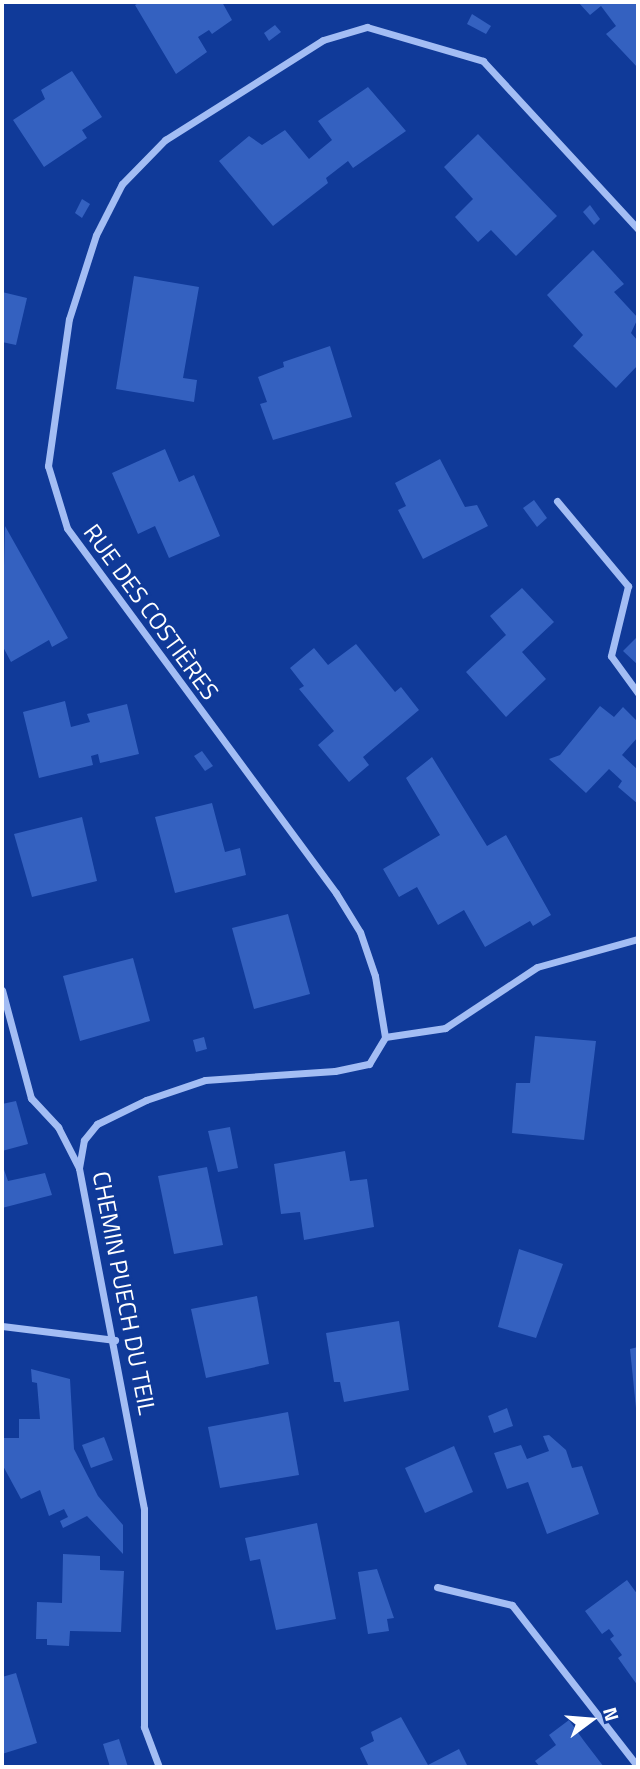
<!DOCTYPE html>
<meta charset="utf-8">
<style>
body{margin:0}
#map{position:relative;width:640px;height:1769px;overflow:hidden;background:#103a99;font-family:"Titillium Web",sans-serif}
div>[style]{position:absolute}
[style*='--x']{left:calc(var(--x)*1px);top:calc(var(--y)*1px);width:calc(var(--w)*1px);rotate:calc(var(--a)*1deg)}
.building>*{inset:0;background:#3461c0}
.minor>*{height:7px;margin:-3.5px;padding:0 3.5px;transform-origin:3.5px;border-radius:3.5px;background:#a3bdf4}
span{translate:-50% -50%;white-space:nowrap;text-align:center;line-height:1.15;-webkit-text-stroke:5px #103a99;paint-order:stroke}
.street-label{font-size:24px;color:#fff}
.frame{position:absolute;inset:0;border:4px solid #fff;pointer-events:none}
.north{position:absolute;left:556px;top:1685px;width:70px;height:70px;-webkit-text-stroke:5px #103a99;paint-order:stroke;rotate:74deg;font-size:19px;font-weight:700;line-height:28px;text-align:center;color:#fff}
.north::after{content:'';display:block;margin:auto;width:24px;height:32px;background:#fff;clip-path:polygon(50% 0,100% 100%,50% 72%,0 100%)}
</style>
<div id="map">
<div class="building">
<div style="clip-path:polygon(140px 2px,222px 2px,232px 20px,212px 34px,209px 30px,198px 37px,207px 52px,176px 74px,135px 5px)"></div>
<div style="clip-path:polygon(578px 2px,638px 2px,638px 68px,606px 34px,616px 26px,601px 6px,590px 15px)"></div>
<div style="clip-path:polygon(472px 14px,491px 26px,486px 34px,467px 24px)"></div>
<div style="clip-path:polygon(275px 25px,281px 32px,269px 41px,264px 33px)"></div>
<div style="clip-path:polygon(72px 71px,102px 117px,82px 130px,87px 138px,44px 167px,13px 120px,45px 99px,41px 90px)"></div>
<div style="clip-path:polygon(368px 87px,406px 131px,353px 168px,348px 161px,326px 178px,328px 183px,273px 226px,219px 161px,249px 136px,262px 145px,285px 130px,309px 159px,332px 140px,318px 121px)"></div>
<div style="clip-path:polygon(478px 134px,557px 216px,516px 256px,491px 230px,478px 242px,455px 217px,473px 199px,444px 167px)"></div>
<div style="clip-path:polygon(82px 199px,90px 204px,82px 218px,75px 213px)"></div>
<div style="clip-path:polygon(590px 205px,600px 219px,594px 225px,583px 212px)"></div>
<div style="clip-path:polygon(593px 250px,624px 284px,614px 292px,638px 318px,631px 333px,638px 341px,638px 365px,616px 388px,573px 346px,583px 335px,547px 295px)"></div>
<div style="clip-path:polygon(134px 276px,199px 287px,183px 378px,197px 380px,194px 402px,116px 389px)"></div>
<div style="clip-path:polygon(2px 292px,27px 298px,16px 345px,2px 342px)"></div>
<div style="clip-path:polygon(330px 346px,352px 417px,273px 440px,260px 404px,267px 402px,258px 377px,284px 367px,283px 362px)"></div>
<div style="clip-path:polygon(165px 449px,179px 482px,194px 475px,220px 536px,169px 558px,155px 526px,138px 534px,112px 473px)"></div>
<div style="clip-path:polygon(440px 459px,465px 507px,477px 505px,488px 526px,423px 559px,398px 510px,406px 506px,395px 483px)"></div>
<div style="clip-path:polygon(534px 500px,547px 518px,537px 527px,523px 508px)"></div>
<div style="clip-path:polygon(5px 526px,68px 638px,52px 647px,49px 640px,11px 662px,2px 645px)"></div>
<div style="clip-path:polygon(522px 588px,554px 622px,522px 652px,546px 679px,506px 717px,466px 672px,506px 635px,490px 616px)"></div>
<div style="clip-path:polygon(638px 636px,638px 665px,623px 651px)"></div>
<div style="clip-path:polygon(356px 644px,395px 692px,401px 687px,419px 710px,363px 757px,369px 765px,349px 782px,318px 745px,334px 731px,299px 689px,304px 686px,290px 668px,314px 648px,328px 665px)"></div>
<div style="clip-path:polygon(65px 701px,71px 727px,90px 722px,87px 714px,127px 704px,139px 754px,100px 763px,98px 754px,91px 756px,93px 765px,39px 778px,23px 712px)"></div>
<div style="clip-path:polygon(600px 706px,614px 717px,623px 707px,638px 722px,638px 737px,622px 755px,638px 770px,638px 804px,618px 787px,622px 781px,609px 769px,586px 793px,549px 759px,560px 755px)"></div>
<div style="clip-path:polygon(202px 751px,213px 766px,205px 771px,194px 756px)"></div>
<div style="clip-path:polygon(432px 757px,487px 846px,506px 835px,551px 915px,533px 926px,530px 921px,485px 947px,464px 910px,438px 925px,417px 887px,399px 897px,383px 869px,440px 835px,406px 778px)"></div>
<div style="clip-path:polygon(212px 803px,225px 852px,240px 848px,246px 875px,175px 893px,155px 817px)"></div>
<div style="clip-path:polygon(82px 817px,97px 881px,32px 897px,14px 834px)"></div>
<div style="clip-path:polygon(288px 914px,310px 994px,254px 1009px,232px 928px)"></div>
<div style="clip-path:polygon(133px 958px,150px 1021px,80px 1041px,63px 976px)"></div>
<div style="clip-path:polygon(535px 1036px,596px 1041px,584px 1140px,512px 1133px,516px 1083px,530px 1083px)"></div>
<div style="clip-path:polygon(204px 1037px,207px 1049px,196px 1052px,193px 1040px)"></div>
<div style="clip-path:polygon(16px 1101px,28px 1144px,2px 1151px,2px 1104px)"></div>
<div style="clip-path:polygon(230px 1127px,238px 1168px,218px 1172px,208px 1131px)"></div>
<div style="clip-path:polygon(345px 1151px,350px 1181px,367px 1179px,374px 1227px,304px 1240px,300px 1212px,281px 1214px,274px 1164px)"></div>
<div style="clip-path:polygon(2px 1164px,8px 1181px,45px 1173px,52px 1195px,2px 1208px)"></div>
<div style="clip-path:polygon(207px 1167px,223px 1245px,174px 1254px,158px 1176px)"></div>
<div style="clip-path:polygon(519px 1249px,563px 1264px,536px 1338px,498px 1327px)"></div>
<div style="clip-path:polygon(257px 1296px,269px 1364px,206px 1378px,191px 1309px)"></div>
<div style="clip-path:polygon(399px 1321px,409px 1390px,344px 1402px,340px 1382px,334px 1382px,326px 1333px)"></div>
<div style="clip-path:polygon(638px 1347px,638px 1418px,637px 1418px,630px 1349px)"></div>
<div style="clip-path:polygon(31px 1369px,70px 1379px,74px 1449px,98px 1496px,123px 1525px,123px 1554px,87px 1516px,63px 1528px,60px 1521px,68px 1517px,64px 1509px,49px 1516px,40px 1490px,21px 1499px,2px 1464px,2px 1438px,19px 1438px,19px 1419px,40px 1419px,37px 1383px,32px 1382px)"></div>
<div style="clip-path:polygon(507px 1408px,513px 1426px,494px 1433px,488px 1416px)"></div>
<div style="clip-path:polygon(288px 1412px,299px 1475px,220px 1488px,208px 1427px)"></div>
<div style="clip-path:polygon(549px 1435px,566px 1450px,572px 1468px,582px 1466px,599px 1514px,547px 1534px,528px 1482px,507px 1489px,494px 1453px,521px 1445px,527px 1459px,549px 1451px,543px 1436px)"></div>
<div style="clip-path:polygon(104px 1437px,113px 1460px,91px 1468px,82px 1445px)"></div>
<div style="clip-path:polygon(454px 1446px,473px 1492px,425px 1513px,405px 1468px)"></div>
<div style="clip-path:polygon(317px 1523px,336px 1619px,276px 1630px,260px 1559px,250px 1561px,245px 1538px)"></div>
<div style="clip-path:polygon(63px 1554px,100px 1556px,100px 1570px,124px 1571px,121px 1632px,70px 1631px,69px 1646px,47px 1645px,47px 1639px,36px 1639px,37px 1602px,62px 1603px)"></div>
<div style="clip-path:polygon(377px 1569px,394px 1618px,387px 1619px,389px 1631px,368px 1634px,358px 1572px)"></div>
<div style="clip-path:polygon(627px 1580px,638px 1595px,638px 1686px,618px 1658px,622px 1655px,610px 1639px,614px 1636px,609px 1629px,602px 1634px,585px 1611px)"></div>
<div style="clip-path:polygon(16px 1673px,37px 1743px,2px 1754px,2px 1677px)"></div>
<div style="clip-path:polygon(401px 1717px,428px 1765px,459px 1749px,468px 1767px,369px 1767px,360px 1748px,374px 1741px,371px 1732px)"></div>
<div style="clip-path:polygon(569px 1720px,584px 1741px,604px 1767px,540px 1767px,535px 1761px,556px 1745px,549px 1735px)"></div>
<div style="clip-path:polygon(119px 1739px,128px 1767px,110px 1767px,103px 1744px)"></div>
</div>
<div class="minor">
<div style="--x:557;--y:501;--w:111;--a:50.1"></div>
<div style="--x:628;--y:586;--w:72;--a:103.7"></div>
<div style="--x:611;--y:656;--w:46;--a:53.9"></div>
<div style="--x:2;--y:990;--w:112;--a:75"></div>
<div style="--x:31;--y:1098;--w:40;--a:47"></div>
<div style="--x:58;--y:1127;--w:46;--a:62.9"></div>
<div style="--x:385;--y:1037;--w:62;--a:-99.3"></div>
<div style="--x:375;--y:976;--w:46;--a:-108.8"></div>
<div style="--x:360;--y:932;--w:46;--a:-121.6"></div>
<div style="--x:336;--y:893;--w:453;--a:-126.4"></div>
<div style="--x:67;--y:528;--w:65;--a:-107"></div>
<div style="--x:48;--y:466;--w:148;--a:-81.9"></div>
<div style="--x:69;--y:319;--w:88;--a:-72.2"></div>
<div style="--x:96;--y:235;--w:57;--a:-63"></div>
<div style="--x:122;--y:184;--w:62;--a:-45.7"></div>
<div style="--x:165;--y:140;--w:187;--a:-32.3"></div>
<div style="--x:323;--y:40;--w:46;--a:-16.5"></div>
<div style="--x:367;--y:27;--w:121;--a:16.3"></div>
<div style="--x:483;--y:61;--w:229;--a:47.3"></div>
<div style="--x:2;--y:1326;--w:114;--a:7.1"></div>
<div style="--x:437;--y:1587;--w:77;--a:13.5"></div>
<div style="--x:512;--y:1605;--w:205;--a:52.1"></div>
<div style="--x:159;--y:1767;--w:43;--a:-110.6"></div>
<div style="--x:144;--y:1727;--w:218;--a:-90"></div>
<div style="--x:144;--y:1509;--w:347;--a:-100.8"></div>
<div style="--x:79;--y:1168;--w:28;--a:-80"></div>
<div style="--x:84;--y:1140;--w:21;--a:-51"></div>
<div style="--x:97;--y:1124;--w:55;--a:-26.1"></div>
<div style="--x:146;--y:1100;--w:62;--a:-18.7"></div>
<div style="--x:205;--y:1080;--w:130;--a:-4"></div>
<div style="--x:335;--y:1071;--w:35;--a:-12"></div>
<div style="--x:369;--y:1064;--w:31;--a:-59"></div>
<div style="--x:385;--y:1037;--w:61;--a:-8.5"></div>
<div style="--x:445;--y:1028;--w:110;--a:-33.5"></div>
<div style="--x:537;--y:967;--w:105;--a:-15.5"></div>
</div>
<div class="street-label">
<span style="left:151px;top:612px;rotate:54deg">RUE DES COSTIÈRES</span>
<span style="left:124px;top:1293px;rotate:79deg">CHEMIN PUECH DU TEIL</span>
</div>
<div class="frame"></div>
<div class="north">N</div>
</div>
